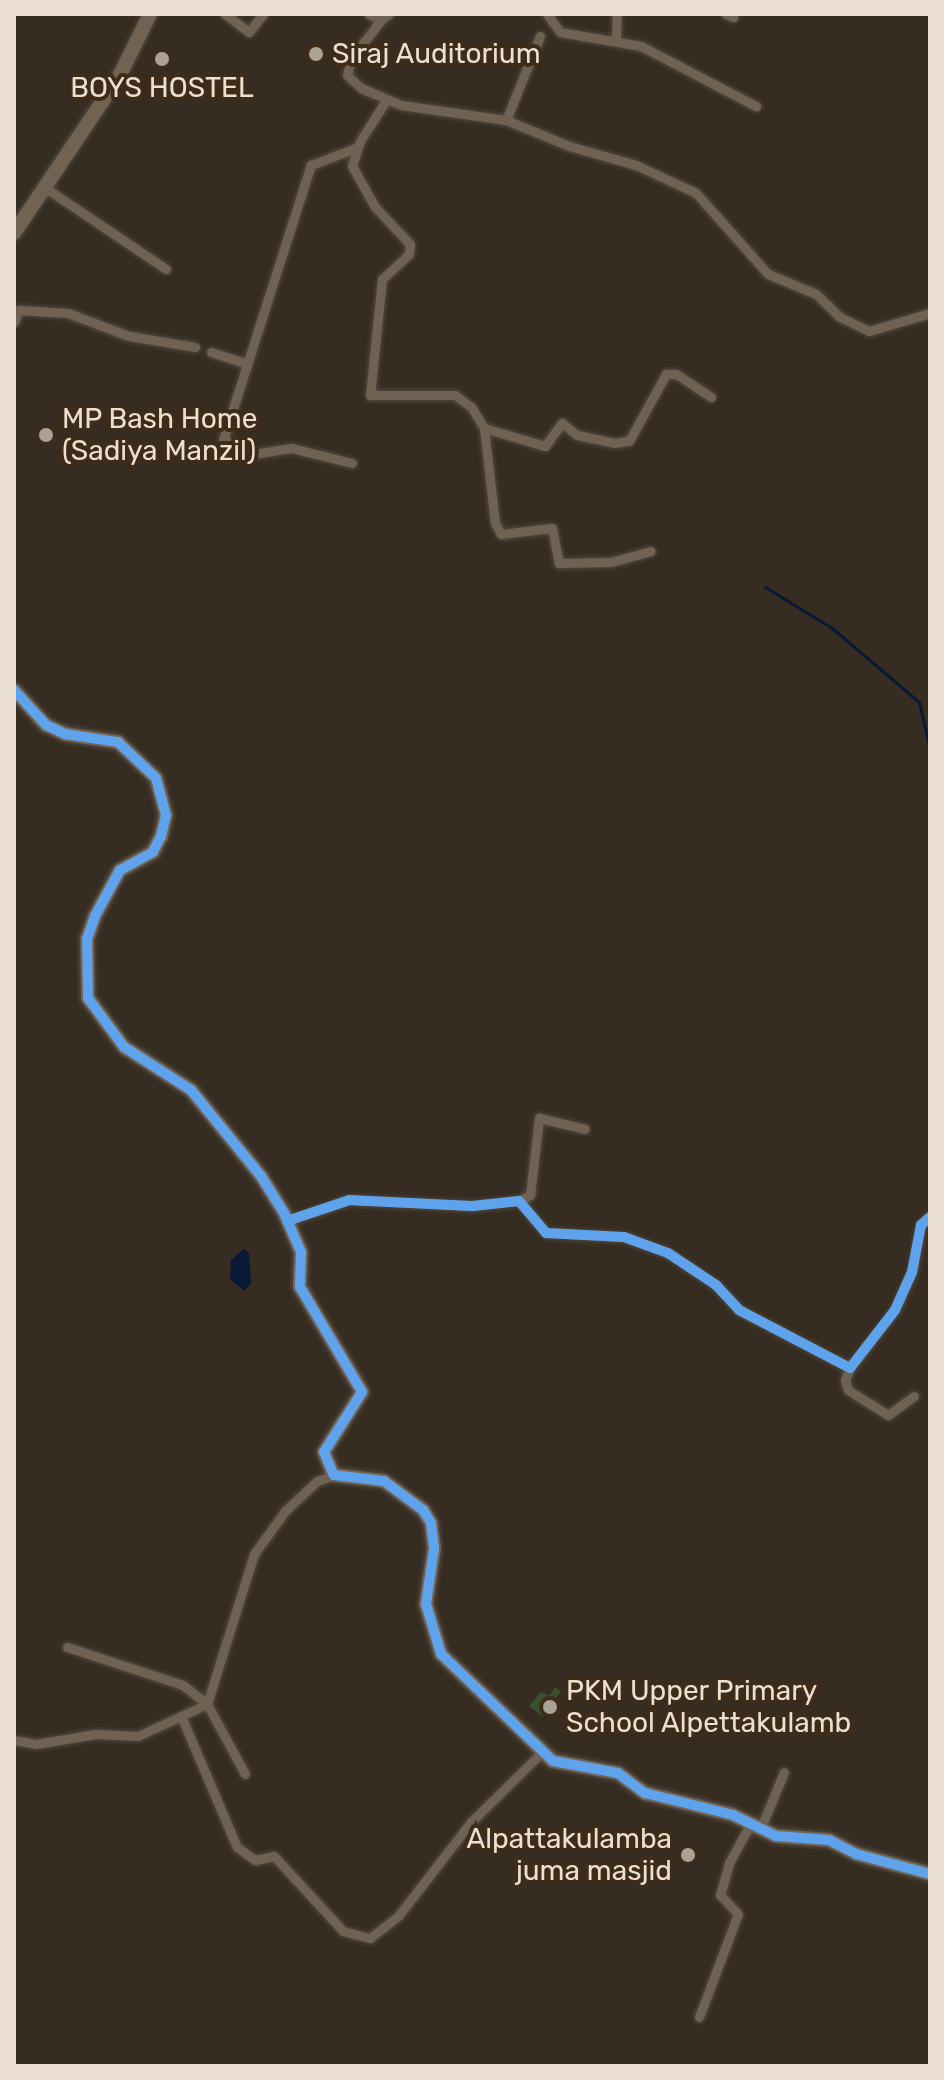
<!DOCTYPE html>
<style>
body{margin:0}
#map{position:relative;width:944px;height:2080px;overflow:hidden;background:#362c21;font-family:Rubik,sans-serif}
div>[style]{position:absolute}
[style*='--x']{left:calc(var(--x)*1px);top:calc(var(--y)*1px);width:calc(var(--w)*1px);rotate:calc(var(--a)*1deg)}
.green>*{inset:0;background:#38522b}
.water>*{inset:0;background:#071937}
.stream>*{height:3px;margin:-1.5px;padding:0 1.5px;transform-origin:1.5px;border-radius:1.5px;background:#071937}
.roads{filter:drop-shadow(0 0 2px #51493f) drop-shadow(0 0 2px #51493f)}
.street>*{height:9px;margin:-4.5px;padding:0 4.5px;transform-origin:4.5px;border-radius:4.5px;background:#706252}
.secondary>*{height:14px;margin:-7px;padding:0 7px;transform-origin:7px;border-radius:7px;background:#726251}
.cycleway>*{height:10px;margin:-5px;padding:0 5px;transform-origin:5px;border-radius:5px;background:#60a3ed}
.dots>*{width:22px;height:22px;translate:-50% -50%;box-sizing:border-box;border:4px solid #3e2c19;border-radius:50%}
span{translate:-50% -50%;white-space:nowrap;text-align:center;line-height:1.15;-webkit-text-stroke:8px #3e2c19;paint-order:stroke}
.poi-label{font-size:28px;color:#ece0d4}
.left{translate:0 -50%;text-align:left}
.right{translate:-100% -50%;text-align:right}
.frame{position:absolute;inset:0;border:16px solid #ece0d4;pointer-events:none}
</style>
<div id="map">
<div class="green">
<div style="clip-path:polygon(555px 1687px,561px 1691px,543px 1717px,529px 1706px,541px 1692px,549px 1696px)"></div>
</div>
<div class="water">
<div style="clip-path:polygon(244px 1249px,249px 1253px,251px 1283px,244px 1291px,230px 1279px,231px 1260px)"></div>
</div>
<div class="stream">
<div style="--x:765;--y:587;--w:79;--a:31.5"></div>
<div style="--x:832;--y:628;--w:114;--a:40.4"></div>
<div style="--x:919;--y:702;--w:49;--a:77.1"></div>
</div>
<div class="roads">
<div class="street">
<div style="--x:225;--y:14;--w:30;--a:37"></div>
<div style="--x:249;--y:32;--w:23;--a:-52"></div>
<div style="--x:369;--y:14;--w:13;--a:27"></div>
<div style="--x:381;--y:20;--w:10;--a:-37"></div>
<div style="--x:547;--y:14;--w:22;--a:54"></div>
<div style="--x:560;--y:32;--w:82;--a:9.8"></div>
<div style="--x:641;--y:46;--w:130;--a:27.6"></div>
<div style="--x:726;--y:14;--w:8;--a:23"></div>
<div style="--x:381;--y:20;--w:49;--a:127.6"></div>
<div style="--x:351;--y:59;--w:16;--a:104"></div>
<div style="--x:347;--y:75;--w:19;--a:43"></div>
<div style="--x:361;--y:88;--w:43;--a:23"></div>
<div style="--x:401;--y:105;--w:106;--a:8.1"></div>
<div style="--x:540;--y:36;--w:91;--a:112"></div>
<div style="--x:506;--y:120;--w:68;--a:22.4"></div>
<div style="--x:569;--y:146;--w:70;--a:15.8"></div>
<div style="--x:636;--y:165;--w:66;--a:25"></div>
<div style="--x:696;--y:193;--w:108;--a:48.4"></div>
<div style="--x:768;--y:274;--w:52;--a:22.6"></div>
<div style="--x:816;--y:294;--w:33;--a:44"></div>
<div style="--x:840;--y:317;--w:32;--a:26"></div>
<div style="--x:869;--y:331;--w:64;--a:-16.4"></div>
<div style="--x:616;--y:38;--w:24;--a:-88"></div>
<div style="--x:387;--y:99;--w:50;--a:122.7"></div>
<div style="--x:360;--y:141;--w:26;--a:108"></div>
<div style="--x:352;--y:166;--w:47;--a:60.7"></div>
<div style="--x:375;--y:207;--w:51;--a:46.6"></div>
<div style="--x:410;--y:244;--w:10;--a:96"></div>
<div style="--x:409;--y:254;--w:37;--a:137"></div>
<div style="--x:382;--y:279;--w:117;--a:95.9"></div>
<div style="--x:370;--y:395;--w:85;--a:0"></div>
<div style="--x:455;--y:395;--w:21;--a:37"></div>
<div style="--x:472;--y:408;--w:23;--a:59"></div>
<div style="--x:484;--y:428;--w:96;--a:83.4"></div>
<div style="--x:495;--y:523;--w:13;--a:61"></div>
<div style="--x:501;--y:534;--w:51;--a:-6.7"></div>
<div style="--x:552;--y:528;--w:36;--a:79"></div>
<div style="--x:559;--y:563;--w:52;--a:-1.1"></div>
<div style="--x:611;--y:562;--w:41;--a:-15.4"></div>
<div style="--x:44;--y:187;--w:147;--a:33.9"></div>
<div style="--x:14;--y:322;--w:13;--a:-67"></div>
<div style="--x:19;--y:310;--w:49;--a:3.5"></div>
<div style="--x:68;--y:313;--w:65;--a:20.7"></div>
<div style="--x:129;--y:336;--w:67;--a:9.5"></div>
<div style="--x:211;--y:352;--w:36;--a:18"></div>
<div style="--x:484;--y:428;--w:64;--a:16.4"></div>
<div style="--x:545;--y:446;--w:29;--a:-54"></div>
<div style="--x:562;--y:423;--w:19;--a:39"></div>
<div style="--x:577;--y:435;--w:38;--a:12"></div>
<div style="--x:614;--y:443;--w:15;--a:-8"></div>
<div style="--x:629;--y:441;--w:77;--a:-61.1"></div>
<div style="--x:666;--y:374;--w:10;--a:0"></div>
<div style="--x:676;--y:374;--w:42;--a:33.3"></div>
<div style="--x:352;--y:463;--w:63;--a:-166.2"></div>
<div style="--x:291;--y:448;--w:36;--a:171"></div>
<div style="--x:255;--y:454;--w:35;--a:-156"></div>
<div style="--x:223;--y:440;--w:289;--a:-72.3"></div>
<div style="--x:311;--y:165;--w:50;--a:-21"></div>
<div style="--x:519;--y:1201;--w:13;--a:-29"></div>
<div style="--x:530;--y:1195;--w:78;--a:-83.3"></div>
<div style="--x:539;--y:1118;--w:47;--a:13.4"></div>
<div style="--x:287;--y:1221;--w:65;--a:-18.7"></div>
<div style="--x:349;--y:1200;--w:123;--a:2.8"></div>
<div style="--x:472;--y:1206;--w:47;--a:-6.1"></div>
<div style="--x:519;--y:1201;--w:42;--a:49.8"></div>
<div style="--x:546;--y:1233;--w:78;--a:2.9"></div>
<div style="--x:624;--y:1237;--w:47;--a:20"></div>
<div style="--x:668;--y:1253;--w:58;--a:33.7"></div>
<div style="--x:716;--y:1285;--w:34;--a:47"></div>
<div style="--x:739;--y:1310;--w:125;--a:27.6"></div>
<div style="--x:850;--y:1368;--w:73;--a:-52.2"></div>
<div style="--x:895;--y:1310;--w:42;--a:-65.9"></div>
<div style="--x:912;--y:1272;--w:48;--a:-79.2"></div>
<div style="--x:921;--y:1225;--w:12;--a:-42"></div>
<div style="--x:850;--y:1368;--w:13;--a:113"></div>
<div style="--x:845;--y:1380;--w:10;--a:73"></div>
<div style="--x:848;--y:1390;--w:47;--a:32"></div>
<div style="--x:888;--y:1415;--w:32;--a:-36"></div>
<div style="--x:181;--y:1716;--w:142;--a:66.9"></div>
<div style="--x:237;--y:1847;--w:22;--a:36"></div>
<div style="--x:255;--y:1860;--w:19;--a:-12"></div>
<div style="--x:274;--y:1856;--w:102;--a:47.4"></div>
<div style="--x:343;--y:1931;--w:28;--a:15"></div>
<div style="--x:370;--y:1938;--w:37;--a:-38"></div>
<div style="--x:399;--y:1915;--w:118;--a:-52.3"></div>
<div style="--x:471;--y:1822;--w:100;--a:-44.6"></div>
<div style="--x:14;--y:1740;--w:22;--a:10"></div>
<div style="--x:36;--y:1744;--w:60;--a:-9.6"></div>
<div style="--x:95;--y:1734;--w:43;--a:2.7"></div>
<div style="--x:138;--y:1736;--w:76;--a:-24.9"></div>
<div style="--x:207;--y:1704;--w:31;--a:-142"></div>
<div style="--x:183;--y:1685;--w:122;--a:-161.9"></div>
<div style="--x:245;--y:1774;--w:80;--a:-118.5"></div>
<div style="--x:207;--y:1704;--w:157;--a:-72.6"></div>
<div style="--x:254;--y:1554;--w:53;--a:-54.2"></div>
<div style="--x:285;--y:1511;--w:44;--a:-43.2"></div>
<div style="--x:317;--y:1481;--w:18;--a:-19"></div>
<div style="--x:762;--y:1825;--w:57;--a:-67.5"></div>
<div style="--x:699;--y:2017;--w:110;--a:-69.3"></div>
<div style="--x:738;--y:1914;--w:26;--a:-133"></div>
<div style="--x:720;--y:1895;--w:33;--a:-74"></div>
<div style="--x:729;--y:1863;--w:48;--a:-61.3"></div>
</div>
<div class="secondary">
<div style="--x:14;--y:233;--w:188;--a:-56.1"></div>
<div style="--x:119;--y:77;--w:70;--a:-63.8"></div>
<div style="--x:14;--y:690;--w:47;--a:47.6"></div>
<div style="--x:46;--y:725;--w:21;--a:25"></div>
<div style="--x:65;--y:734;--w:54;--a:8.6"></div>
<div style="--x:118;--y:742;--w:52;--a:43.5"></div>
<div style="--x:156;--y:778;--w:38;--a:75"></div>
<div style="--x:166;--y:815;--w:22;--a:103"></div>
<div style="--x:161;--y:836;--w:18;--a:117"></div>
<div style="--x:153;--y:852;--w:38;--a:151"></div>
<div style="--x:120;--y:870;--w:52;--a:118.5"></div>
<div style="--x:95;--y:916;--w:24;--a:109"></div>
<div style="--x:87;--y:939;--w:59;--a:89"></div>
<div style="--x:88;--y:998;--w:61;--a:53.7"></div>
<div style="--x:124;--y:1047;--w:80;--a:32.7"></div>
<div style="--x:191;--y:1090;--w:111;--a:50.9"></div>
<div style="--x:261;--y:1176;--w:44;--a:58.1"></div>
<div style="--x:284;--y:1213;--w:43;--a:66.4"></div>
<div style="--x:301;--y:1252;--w:35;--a:92"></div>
<div style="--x:300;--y:1287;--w:122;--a:59.4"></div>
<div style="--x:362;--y:1392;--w:71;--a:122.3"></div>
<div style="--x:324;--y:1452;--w:25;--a:67"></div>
<div style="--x:334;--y:1475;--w:50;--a:6.8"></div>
<div style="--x:384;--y:1481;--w:49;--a:36.6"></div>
<div style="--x:423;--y:1510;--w:15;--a:58"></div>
<div style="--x:431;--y:1523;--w:26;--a:83"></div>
<div style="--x:434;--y:1549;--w:56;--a:98.3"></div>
<div style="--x:426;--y:1604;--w:52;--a:73.3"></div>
<div style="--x:441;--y:1654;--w:155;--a:43.7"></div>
<div style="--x:553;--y:1761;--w:66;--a:10.5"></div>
<div style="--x:618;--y:1773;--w:34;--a:37"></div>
<div style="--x:645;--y:1793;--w:91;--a:14"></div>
<div style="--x:733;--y:1815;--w:48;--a:26"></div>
<div style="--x:776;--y:1836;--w:53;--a:4.3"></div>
<div style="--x:829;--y:1840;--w:30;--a:27"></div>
<div style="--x:856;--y:1854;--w:77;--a:15.1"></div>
</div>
</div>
<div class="cycleway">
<div style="--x:14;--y:690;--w:47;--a:47.6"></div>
<div style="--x:46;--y:725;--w:21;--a:25"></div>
<div style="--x:65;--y:734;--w:54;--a:8.6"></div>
<div style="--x:118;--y:742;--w:52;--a:43.5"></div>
<div style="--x:156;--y:778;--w:38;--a:75"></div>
<div style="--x:166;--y:815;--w:22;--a:103"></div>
<div style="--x:161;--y:836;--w:18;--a:117"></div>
<div style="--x:153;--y:852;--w:38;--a:151"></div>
<div style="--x:120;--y:870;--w:52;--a:118.5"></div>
<div style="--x:95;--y:916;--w:24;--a:109"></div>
<div style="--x:87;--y:939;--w:59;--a:89"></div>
<div style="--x:88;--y:998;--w:61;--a:53.7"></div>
<div style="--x:124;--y:1047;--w:80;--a:32.7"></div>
<div style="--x:191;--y:1090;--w:111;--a:50.9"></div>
<div style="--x:261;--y:1176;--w:44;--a:58.1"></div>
<div style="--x:284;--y:1213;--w:43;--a:66.4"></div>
<div style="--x:301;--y:1252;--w:35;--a:92"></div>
<div style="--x:300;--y:1287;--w:122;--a:59.4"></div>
<div style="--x:362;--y:1392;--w:71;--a:122.3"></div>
<div style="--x:324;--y:1452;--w:25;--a:67"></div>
<div style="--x:334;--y:1475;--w:50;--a:6.8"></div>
<div style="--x:384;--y:1481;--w:49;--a:36.6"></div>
<div style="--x:423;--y:1510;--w:15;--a:58"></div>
<div style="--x:431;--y:1523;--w:26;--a:83"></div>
<div style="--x:434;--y:1549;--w:56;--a:98.3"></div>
<div style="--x:426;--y:1604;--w:52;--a:73.3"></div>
<div style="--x:441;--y:1654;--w:155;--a:43.7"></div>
<div style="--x:553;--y:1761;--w:66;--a:10.5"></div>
<div style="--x:618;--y:1773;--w:34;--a:37"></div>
<div style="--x:645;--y:1793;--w:91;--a:14"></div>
<div style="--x:733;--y:1815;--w:48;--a:26"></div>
<div style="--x:776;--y:1836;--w:53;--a:4.3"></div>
<div style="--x:829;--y:1840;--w:30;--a:27"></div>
<div style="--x:856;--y:1854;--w:77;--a:15.1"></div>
<div style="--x:287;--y:1221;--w:65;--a:-18.7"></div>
<div style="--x:349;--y:1200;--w:123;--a:2.8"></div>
<div style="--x:472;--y:1206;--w:47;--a:-6.1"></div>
<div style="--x:519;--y:1201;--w:42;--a:49.8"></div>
<div style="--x:546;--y:1233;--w:78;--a:2.9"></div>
<div style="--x:624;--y:1237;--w:47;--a:20"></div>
<div style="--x:668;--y:1253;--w:58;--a:33.7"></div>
<div style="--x:716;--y:1285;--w:34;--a:47"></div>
<div style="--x:739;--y:1310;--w:125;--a:27.6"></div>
<div style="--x:850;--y:1368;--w:73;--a:-52.2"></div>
<div style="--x:895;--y:1310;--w:42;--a:-65.9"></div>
<div style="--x:912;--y:1272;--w:48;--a:-79.2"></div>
<div style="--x:921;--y:1225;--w:12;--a:-42"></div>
</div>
<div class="dots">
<div style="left:316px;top:54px;background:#aca195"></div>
<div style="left:162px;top:59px;background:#aca195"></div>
<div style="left:46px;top:435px;background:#aca195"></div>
<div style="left:550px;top:1707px;background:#aca195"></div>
<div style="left:688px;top:1855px;background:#aca195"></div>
</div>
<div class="poi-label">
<span class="left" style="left:332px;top:54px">Siraj Auditorium</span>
<span style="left:162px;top:88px">BOYS HOSTEL</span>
<span class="left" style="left:62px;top:435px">MP Bash Home<br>(Sadiya Manzil)</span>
<span class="left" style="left:566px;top:1707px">PKM Upper Primary<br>School Alpettakulamb</span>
<span class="right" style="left:672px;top:1855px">Alpattakulamba<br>juma masjid</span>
</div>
<div class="frame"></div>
</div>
